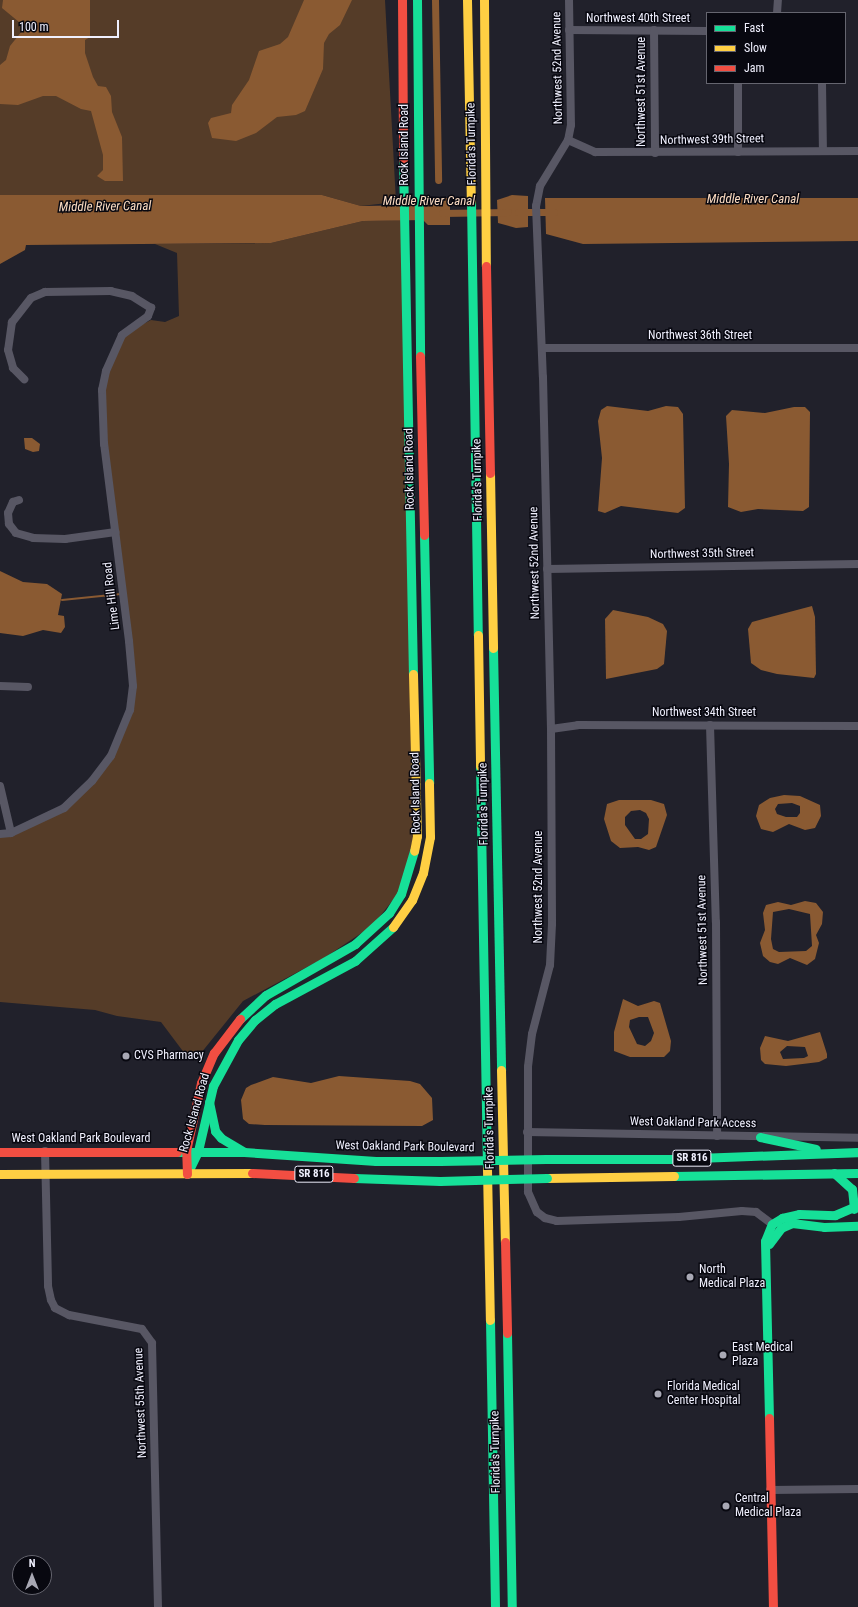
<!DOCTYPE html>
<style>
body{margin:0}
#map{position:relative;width:858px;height:1607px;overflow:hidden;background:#21212b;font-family:"Roboto Condensed",sans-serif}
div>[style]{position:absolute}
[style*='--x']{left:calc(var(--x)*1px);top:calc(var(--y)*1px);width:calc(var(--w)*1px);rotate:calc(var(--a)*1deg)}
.green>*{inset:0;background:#553c28}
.water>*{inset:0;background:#8a5a32}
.stream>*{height:2px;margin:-1px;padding:0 1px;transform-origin:1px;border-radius:1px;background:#8a5a32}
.canal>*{height:7px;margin:-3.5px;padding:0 3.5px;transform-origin:3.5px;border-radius:3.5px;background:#8a5a32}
.street>*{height:8px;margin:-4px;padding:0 4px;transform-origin:4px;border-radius:4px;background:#585764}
.fast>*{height:9px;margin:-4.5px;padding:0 4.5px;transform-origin:4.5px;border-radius:4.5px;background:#16e098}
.slow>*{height:9px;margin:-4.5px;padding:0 4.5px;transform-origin:4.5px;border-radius:4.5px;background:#ffcf43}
.jam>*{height:9px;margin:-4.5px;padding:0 4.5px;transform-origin:4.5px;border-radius:4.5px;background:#f24e42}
.fast-bridge>*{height:9px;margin:-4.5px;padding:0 4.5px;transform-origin:4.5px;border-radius:4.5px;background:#16e098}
.dots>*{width:11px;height:11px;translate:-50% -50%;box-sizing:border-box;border:2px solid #080810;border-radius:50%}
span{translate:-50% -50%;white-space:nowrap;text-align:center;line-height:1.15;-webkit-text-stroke:3px #080810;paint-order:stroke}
.shield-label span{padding:1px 3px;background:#080810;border:1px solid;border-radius:3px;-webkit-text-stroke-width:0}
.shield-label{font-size:11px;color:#f0f0fe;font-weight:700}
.street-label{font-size:12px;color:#f0f0fe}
.poi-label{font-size:12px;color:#f0f0fe}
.left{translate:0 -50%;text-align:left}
.water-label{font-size:13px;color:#fadbc2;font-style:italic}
.legend{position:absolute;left:706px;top:12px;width:140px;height:72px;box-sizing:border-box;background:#080810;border:1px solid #65656f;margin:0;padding:5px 7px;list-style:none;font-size:12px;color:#f0f0fe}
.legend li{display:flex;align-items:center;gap:8px;height:20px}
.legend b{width:20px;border:1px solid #65656f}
.north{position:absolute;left:12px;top:1555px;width:40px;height:40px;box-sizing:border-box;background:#080810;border:1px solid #65656f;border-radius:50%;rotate:0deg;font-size:11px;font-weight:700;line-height:16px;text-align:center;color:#f0f0fe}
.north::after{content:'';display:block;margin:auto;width:14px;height:18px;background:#a8a8b4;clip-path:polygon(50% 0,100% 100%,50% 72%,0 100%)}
.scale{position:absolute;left:12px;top:20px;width:107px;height:18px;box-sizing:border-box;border:2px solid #f0f0fe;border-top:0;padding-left:5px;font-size:12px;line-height:14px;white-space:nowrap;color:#f0f0fe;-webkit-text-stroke:3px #080810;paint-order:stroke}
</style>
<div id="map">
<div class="green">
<div style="clip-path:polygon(0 0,385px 0,396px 202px,361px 206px,322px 195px,0 195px)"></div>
<div style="clip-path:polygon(401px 220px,414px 834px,401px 890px,372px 926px,324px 958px,243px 1001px,197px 1058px,190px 1058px,185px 1054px,161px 1022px,117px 1016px,95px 1010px,0 1002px,0 834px,64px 808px,111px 756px,130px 710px,133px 687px,102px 390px,122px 335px,151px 320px,165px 322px,179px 316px,177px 253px,155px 244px,271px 243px,363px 221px)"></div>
</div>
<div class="water">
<div style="clip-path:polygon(3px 0,90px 0,90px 37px,85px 40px,85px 53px,93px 77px,98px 86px,106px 87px,111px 96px,112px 112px,122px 137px,123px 181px,105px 181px,97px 176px,103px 170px,103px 155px,91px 111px,81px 109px,56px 96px,43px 96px,18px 105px,0 104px,0 65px,6px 60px,10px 46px,22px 31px,19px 22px,2px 8px)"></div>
<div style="clip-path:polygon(304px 0,352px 0,340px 25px,329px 34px,324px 43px,323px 69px,305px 111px,296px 115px,277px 117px,256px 133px,236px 141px,212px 138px,208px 123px,211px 118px,231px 113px,232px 105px,249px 80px,259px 51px,280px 44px,288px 37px)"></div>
<div style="clip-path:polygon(0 195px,322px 195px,361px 206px,423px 205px,431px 198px,450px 198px,450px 225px,428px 225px,423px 220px,363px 221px,271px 243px,26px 245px,25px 250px,0 264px)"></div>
<div style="clip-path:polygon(512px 195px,528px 196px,528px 227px,516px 228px,498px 223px,497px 200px)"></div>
<div style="clip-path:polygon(545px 198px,858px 198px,858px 241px,583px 244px,546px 234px)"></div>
<div style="clip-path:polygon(607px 406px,648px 411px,666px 406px,678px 407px,683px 414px,685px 508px,678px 513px,621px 506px,605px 513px,598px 511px,602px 458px,598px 421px,601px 410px)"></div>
<div style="clip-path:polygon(794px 407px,805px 407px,810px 412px,809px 507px,803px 511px,758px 509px,741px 512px,728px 507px,729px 464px,726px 416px,732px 410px,765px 413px)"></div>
<div style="clip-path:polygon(24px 438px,32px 438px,40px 444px,39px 451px,33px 452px,25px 449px)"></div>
<div style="clip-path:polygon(0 571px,23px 582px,47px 584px,62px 594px,58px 615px,64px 616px,65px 627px,61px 633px,43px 630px,23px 636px,0 633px)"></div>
<div style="clip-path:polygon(812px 606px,815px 617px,816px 674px,814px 678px,777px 674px,761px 670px,751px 663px,748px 629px,752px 622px)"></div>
<div style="clip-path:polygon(613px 610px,648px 617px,663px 624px,667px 631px,664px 664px,657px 669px,606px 679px,605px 619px)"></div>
<div style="clip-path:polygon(evenodd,784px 795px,800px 796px,820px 805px,821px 816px,815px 828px,805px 830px,789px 824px,773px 832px,761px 829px,756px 816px,759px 805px,770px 798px,784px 795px,792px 803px,800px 806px,800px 813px,797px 817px,786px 817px,777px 814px,775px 809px,778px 804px,792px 803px)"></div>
<div style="clip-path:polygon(evenodd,619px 800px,651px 800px,664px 804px,667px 815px,656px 847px,649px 850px,638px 847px,620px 848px,611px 841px,604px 819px,607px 804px,619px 800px,640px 810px,646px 813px,649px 819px,648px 834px,641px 839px,635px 839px,625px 825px,625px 817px,631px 811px,640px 810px)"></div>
<div style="clip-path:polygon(evenodd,805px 901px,816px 903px,823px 912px,822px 924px,816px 935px,819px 943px,815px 959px,807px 965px,790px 958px,778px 964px,770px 962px,763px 956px,760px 943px,765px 930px,763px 913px,766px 905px,778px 902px,791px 905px,805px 901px,789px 909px,810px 914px,812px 946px,806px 951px,779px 952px,773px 949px,771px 939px,773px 912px,789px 909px)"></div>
<div style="clip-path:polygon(evenodd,623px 999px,638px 1006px,654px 1001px,660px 1003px,671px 1041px,670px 1051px,664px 1057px,630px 1057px,614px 1051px,614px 1032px,623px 999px,639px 1017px,648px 1017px,654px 1033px,651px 1041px,645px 1046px,637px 1044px,629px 1027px,630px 1020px,639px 1017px)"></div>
<div style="clip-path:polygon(evenodd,820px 1032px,827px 1054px,827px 1058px,819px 1062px,786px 1066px,765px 1064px,761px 1060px,760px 1048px,765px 1036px,788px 1041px,820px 1032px,787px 1046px,805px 1047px,808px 1056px,804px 1058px,783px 1059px,780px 1052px,787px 1046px)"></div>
<div style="clip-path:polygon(339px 1076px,410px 1081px,420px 1084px,432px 1098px,433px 1120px,422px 1126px,265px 1125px,249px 1124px,243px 1119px,241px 1100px,246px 1088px,251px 1085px,273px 1077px,311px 1083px)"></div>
</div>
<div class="stream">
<div style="--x:62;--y:600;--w:59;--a:-5.8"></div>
</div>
<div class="canal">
<div style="--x:435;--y:0;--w:180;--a:89"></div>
<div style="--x:518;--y:212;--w:36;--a:0"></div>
<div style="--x:442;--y:213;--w:66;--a:-0.9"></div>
</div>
<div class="street">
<div style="--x:569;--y:0;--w:125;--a:89.1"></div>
<div style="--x:571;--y:125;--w:15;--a:101"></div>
<div style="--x:568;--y:140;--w:54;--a:121.3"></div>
<div style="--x:540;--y:186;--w:20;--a:101"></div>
<div style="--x:536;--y:206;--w:171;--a:87.7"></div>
<div style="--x:543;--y:377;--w:352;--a:88.7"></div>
<div style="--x:551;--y:729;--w:195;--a:89.7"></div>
<div style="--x:552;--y:924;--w:41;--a:92.8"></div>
<div style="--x:550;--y:965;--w:71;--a:104.6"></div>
<div style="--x:532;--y:1034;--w:33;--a:97"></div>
<div style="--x:528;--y:1067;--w:125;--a:90"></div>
<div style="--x:528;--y:1192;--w:22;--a:66"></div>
<div style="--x:537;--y:1212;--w:10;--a:37"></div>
<div style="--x:545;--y:1218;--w:12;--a:14"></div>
<div style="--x:557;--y:1221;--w:122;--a:-1.9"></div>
<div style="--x:679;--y:1217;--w:63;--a:-5.4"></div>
<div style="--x:742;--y:1211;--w:14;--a:4"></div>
<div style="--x:756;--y:1212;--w:20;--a:37"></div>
<div style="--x:777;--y:13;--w:13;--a:-86"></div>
<div style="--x:569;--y:30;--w:138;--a:0.4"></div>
<div style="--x:654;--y:30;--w:123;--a:89.5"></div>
<div style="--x:738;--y:83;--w:69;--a:90"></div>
<div style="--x:822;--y:83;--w:68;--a:89.2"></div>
<div style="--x:568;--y:140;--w:30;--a:24"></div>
<div style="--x:595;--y:152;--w:263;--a:-0.2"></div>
<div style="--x:542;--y:348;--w:316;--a:0"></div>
<div style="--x:19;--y:500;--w:6;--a:162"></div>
<div style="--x:13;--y:502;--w:12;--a:114"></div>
<div style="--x:8;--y:513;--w:11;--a:85"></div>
<div style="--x:9;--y:524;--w:11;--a:52"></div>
<div style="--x:16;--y:533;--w:18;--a:16"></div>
<div style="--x:33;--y:538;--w:32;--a:2"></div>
<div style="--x:65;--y:539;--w:51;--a:-7.8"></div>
<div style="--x:547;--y:569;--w:311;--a:-0.9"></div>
<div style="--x:0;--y:686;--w:28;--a:2"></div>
<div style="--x:710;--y:725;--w:197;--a:88.3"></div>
<div style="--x:716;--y:922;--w:214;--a:89.7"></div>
<div style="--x:551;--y:729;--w:27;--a:-8"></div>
<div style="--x:578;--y:725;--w:280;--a:0.2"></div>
<div style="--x:0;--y:786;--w:48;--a:76.8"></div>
<div style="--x:0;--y:834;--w:11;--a:-5"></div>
<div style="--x:11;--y:833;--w:59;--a:-25.3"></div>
<div style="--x:64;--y:808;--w:39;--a:-44"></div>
<div style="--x:92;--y:781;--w:31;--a:-53"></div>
<div style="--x:111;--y:756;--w:50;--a:-67.6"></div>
<div style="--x:130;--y:710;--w:24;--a:-83"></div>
<div style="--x:133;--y:686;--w:45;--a:-95.1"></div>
<div style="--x:129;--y:641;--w:199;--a:-97.2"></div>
<div style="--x:104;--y:444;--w:54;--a:-92.1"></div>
<div style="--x:102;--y:390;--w:19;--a:-78"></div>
<div style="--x:106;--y:371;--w:39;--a:-66"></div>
<div style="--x:122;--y:335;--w:32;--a:-36"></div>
<div style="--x:148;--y:316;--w:9;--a:-69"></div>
<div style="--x:151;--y:308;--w:22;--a:-148"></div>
<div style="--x:132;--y:296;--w:22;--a:-167"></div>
<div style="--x:111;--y:291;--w:66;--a:179.1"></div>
<div style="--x:45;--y:292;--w:15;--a:157"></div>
<div style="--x:31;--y:298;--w:31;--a:128"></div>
<div style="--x:12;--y:322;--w:28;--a:98"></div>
<div style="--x:8;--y:350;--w:19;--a:74"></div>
<div style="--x:13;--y:368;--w:16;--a:45"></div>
<div style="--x:527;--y:1132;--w:331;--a:1"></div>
<div style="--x:45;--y:1151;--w:135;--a:88.7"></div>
<div style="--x:48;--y:1286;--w:14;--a:78"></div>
<div style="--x:51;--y:1300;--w:9;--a:63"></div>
<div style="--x:55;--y:1308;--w:16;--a:27"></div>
<div style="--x:69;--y:1315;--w:74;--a:10.9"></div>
<div style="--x:142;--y:1329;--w:17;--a:54"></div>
<div style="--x:152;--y:1343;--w:264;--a:88.7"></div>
<div style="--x:770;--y:1490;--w:88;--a:-0.7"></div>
</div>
<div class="fast">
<div style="--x:417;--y:0;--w:356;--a:89.5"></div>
<div style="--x:403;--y:160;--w:514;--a:88.89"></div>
<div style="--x:471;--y:201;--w:434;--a:89.1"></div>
<div style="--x:424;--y:535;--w:248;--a:88.8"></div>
<div style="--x:493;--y:648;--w:422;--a:88.9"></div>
<div style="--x:480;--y:766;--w:403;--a:89"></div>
<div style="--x:240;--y:1019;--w:35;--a:-43"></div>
<div style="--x:266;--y:995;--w:103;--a:-29.8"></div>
<div style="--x:355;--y:944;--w:46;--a:-42.4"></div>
<div style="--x:389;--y:913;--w:22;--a:-58"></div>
<div style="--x:401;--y:894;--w:45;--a:-73.2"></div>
<div style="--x:209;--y:1102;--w:30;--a:78"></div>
<div style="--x:215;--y:1131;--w:9;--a:49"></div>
<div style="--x:221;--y:1138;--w:26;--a:31"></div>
<div style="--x:760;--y:1137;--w:57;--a:12.1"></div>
<div style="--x:177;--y:1152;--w:67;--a:0"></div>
<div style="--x:244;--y:1152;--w:132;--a:3.9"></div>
<div style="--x:376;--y:1161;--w:64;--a:0"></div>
<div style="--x:546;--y:1159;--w:124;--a:0"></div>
<div style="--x:670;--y:1159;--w:188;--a:-2.1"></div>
<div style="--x:834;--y:1173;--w:24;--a:42"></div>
<div style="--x:852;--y:1189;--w:20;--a:84"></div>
<div style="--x:187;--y:1174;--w:25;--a:-64"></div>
<div style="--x:198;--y:1151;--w:67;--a:-77"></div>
<div style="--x:213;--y:1086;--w:52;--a:-61.5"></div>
<div style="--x:238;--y:1040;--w:26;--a:-50"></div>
<div style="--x:255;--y:1020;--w:26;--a:-39"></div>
<div style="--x:275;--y:1004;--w:91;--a:-28.3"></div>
<div style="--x:355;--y:961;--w:51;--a:-41.8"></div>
<div style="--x:674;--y:1176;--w:184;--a:-0.9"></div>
<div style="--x:354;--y:1178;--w:86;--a:2"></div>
<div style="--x:769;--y:1244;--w:20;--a:-53"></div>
<div style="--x:781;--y:1228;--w:12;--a:-24"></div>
<div style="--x:792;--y:1223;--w:32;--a:7"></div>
<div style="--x:824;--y:1227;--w:34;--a:-2"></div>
<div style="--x:490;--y:1320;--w:287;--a:89"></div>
<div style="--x:507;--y:1333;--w:274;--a:89"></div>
<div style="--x:769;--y:1418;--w:177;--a:-91.3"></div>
<div style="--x:765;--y:1241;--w:18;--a:-68"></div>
<div style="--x:772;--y:1224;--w:12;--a:-31"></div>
<div style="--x:782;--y:1218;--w:17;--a:-13"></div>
<div style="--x:799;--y:1214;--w:36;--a:2"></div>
<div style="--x:835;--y:1215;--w:25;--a:-23"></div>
</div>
<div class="slow">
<div style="--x:467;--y:0;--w:201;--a:88.9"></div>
<div style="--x:484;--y:0;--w:266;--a:89.6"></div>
<div style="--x:490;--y:473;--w:175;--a:89"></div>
<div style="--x:478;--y:635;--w:131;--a:89.1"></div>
<div style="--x:413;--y:674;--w:162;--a:88.6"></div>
<div style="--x:417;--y:836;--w:15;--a:101"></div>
<div style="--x:393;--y:927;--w:33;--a:-55"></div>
<div style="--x:412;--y:900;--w:29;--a:-68"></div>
<div style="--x:423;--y:873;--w:37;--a:-79"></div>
<div style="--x:430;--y:837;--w:54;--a:-91.1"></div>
<div style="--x:501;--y:1070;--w:172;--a:88.7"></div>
<div style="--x:487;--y:1169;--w:151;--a:88.9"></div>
<div style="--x:0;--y:1174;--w:252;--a:-0.2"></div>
<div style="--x:547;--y:1178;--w:127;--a:-0.9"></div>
</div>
<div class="jam">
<div style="--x:402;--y:0;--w:160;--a:89.6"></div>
<div style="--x:486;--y:266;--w:207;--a:88.9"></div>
<div style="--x:420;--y:356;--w:179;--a:88.7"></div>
<div style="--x:0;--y:1152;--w:177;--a:0"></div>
<div style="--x:252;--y:1173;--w:102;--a:2.8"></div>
<div style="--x:187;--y:1174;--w:23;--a:-92"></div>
<div style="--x:186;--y:1151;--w:70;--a:-77.6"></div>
<div style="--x:201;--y:1083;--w:33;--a:-67"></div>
<div style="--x:214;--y:1053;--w:43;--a:-52.6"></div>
<div style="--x:505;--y:1242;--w:91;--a:88.7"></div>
<div style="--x:769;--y:1418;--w:189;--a:88.8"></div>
</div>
<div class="fast-bridge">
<div style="--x:440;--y:1161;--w:106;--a:-1.1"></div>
<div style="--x:440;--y:1181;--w:107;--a:-1.6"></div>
</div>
<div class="dots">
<div style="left:126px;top:1056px;background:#a8a8b4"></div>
<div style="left:690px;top:1277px;background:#a8a8b4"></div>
<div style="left:723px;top:1355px;background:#a8a8b4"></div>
<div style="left:658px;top:1394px;background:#a8a8b4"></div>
<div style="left:726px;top:1506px;background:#a8a8b4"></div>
</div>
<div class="shield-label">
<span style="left:692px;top:1158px">SR 816</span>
<span style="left:314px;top:1174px">SR 816</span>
</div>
<div class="street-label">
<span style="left:638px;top:19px">Northwest 40th Street</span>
<span style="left:558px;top:68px;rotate:-91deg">Northwest 52nd Avenue</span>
<span style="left:642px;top:92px;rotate:-90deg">Northwest 51st Avenue</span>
<span style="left:712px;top:140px;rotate:-1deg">Northwest 39th Street</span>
<span style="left:472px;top:144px;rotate:-91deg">Florida's Turnpike</span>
<span style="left:405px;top:145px;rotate:-90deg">Rock Island Road</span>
<span style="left:700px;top:336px">Northwest 36th Street</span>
<span style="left:410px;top:469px;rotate:-91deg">Rock Island Road</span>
<span style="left:478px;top:480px;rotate:-91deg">Florida's Turnpike</span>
<span style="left:702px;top:554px;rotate:-1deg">Northwest 35th Street</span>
<span style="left:535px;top:563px;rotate:-91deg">Northwest 52nd Avenue</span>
<span style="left:112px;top:596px;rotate:-97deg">Lime Hill Road</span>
<span style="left:704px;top:713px">Northwest 34th Street</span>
<span style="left:416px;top:793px;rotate:-91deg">Rock Island Road</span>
<span style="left:484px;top:804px;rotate:-91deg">Florida's Turnpike</span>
<span style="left:539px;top:887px;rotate:-90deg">Northwest 52nd Avenue</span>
<span style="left:703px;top:930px;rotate:-91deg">Northwest 51st Avenue</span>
<span style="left:195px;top:1113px;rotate:-74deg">Rock Island Road</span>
<span style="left:693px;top:1123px;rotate:1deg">West Oakland Park Access</span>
<span style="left:490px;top:1128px;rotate:-91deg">Florida's Turnpike</span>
<span style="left:81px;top:1139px">West Oakland Park Boulevard</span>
<span style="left:405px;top:1147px;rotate:1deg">West Oakland Park Boulevard</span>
<span style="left:141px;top:1403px;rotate:-92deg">Northwest 55th Avenue</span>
<span style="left:496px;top:1452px;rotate:-91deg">Florida's Turnpike</span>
</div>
<div class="poi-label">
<span class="left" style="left:134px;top:1056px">CVS Pharmacy</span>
<span class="left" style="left:699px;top:1277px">North<br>Medical Plaza</span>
<span class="left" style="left:732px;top:1355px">East Medical<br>Plaza</span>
<span class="left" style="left:667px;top:1394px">Florida Medical<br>Center Hospital</span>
<span class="left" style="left:735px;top:1506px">Central<br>Medical Plaza</span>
</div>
<div class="water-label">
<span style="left:753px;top:199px">Middle River Canal</span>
<span style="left:429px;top:201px">Middle River Canal</span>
<span style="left:105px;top:207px;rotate:-1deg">Middle River Canal</span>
</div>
<ul class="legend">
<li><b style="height:5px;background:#16e098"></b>Fast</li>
<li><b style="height:5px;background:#ffcf43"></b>Slow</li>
<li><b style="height:5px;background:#f24e42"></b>Jam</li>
</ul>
<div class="north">N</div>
<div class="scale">100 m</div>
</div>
